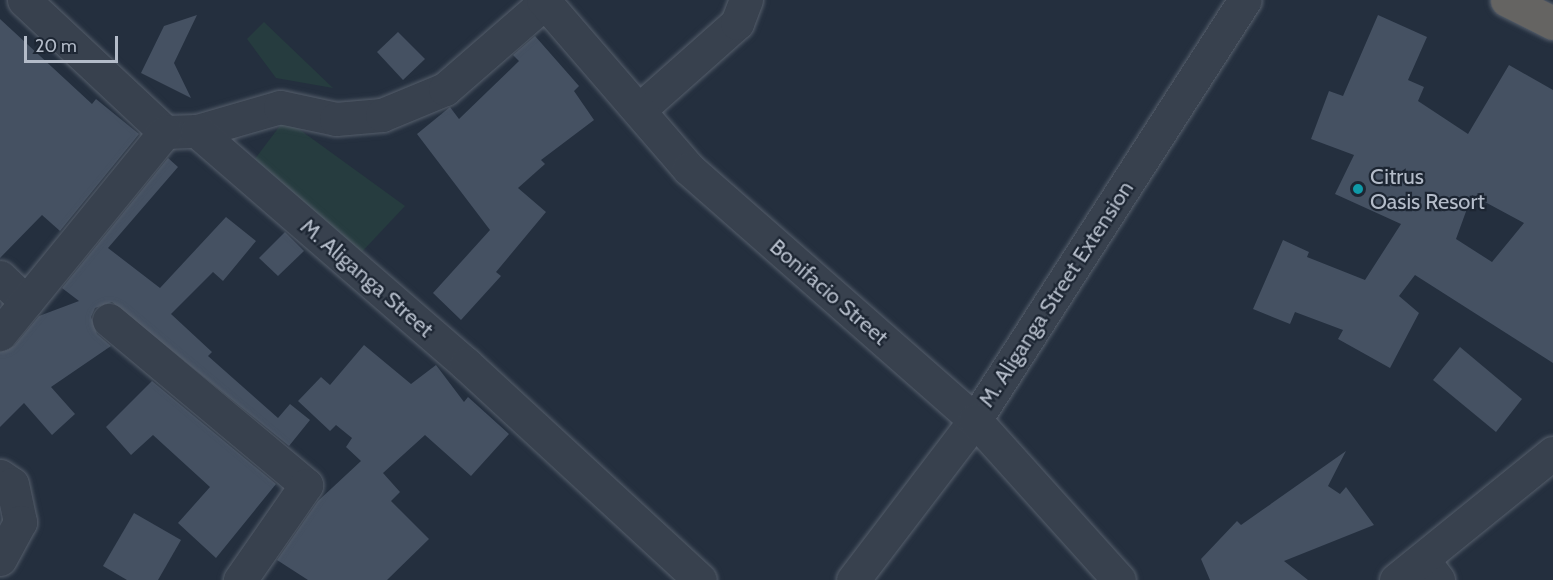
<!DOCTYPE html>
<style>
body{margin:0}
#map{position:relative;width:1553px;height:580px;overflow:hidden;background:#242f3e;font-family:Cabin,sans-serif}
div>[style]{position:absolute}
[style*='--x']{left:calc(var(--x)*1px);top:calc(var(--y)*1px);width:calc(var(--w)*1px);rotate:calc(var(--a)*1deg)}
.green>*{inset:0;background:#263c3f}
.building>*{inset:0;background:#455162}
.roads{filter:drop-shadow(0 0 2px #565f6c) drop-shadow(0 0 2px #565f6c)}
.minor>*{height:33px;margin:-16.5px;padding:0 16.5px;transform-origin:16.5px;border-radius:16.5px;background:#38414e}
.tertiary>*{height:33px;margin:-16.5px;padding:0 16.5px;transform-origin:16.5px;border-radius:16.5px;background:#38414e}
.trunk>*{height:33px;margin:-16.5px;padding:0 16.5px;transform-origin:16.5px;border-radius:16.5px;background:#656462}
.dots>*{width:16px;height:16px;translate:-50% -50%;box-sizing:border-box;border:3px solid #1d2633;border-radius:50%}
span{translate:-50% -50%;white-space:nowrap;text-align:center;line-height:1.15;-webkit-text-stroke:4.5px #1d2633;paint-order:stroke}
.poi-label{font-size:22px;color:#b4bcc9}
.left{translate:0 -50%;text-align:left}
.street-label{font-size:22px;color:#b4bcc9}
.scale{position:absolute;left:24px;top:36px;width:94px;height:27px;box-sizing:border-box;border:3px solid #b4bcc9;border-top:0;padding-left:8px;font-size:18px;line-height:21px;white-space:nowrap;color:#b4bcc9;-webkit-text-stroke:4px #1d2633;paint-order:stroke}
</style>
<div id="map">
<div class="green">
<div style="clip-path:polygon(264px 22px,333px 88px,276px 78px,247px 39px)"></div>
<div style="clip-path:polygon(285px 119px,405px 206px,358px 256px,252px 163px)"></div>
</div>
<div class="building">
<div style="clip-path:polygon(197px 15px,174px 63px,191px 98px,141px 73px,164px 26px)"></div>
<div style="clip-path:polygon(evenodd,1378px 15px,1427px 37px,1408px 80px,1424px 87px,1418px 101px,1468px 134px,1509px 65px,1553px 90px,1553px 363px,1415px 275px,1399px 296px,1419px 313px,1390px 368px,1338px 339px,1343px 330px,1295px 312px,1290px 324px,1253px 309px,1283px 240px,1309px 252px,1307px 257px,1365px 280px,1401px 224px,1335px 194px,1354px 155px,1311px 139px,1329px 91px,1343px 96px,1378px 15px,1472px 195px,1524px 223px,1492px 262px,1456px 239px,1472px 195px)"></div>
<div style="clip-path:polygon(0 19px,92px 104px,96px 99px,139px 134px,60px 231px,42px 215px,0 258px)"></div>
<div style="clip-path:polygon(398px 32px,425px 59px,403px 80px,377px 52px)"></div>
<div style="clip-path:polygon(535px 36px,579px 86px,574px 91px,594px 120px,541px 160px,545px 164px,518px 188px,546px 212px,496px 272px,501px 276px,461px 320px,433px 293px,490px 230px,417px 134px,450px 107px,459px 119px,519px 61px,513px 55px)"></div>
<div style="clip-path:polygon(168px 158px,178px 167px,108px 248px,160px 288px,226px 217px,256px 241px,223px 281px,213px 272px,171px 314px,212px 352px,208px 356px,278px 418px,290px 404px,310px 420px,289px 446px,112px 302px,95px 308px,91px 317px,97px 334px,111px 346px,51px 387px,75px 414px,52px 435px,24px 403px,0 427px,0 352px,14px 346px,39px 316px,79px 301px,62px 288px)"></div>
<div style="clip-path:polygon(285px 232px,304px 251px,278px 276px,259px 258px)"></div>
<div style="clip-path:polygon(364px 345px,411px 384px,436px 365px,464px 402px,468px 397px,509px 434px,471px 476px,425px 435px,383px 473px,400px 492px,391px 501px,429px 539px,387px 580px,308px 580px,277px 560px,318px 501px,361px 461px,346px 447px,352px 438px,336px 425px,330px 431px,298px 401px,321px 377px,330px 385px)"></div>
<div style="clip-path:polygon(1460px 347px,1522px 399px,1496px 432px,1433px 380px)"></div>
<div style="clip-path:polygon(152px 381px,276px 484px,216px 558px,178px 523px,210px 487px,153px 435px,131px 455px,106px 427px)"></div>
<div style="clip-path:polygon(1346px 451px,1328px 486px,1340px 494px,1346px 487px,1374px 525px,1284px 561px,1308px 580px,1210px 580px,1201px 559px,1237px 521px,1241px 525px)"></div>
<div style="clip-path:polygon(134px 513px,181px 540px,158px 580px,127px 580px,103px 566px)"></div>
</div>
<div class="roads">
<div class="minor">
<div style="--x:24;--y:0;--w:193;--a:43.1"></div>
<div style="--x:165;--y:132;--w:32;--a:-2"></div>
<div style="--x:197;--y:131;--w:86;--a:-16.1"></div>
<div style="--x:280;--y:107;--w:57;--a:12.1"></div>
<div style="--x:336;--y:119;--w:46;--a:-5"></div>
<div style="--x:382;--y:115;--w:68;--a:-22.4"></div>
<div style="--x:445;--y:89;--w:133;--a:-41"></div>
<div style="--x:639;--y:110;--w:131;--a:-41.6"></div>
<div style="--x:737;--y:23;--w:25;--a:-69"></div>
<div style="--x:197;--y:131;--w:356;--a:40.9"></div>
<div style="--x:466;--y:364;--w:318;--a:42.7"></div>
<div style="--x:0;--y:277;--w:36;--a:44"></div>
<div style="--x:109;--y:320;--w:257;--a:39.9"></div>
<div style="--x:306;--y:485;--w:116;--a:124.8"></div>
<div style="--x:0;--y:334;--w:261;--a:-50.8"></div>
<div style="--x:0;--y:476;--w:14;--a:34"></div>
<div style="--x:12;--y:484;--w:39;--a:78"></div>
<div style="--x:20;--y:522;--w:42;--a:118.4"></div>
<div style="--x:1423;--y:560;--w:25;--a:53"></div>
<div style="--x:853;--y:580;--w:201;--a:-52.7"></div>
<div style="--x:975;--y:420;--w:499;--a:-57.3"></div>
</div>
<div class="tertiary">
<div style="--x:543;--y:0;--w:223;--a:49.2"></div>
<div style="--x:689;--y:169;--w:381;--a:41.3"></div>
<div style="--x:975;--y:420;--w:215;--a:48"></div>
<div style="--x:1396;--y:580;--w:202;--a:-39"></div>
</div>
<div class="trunk">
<div style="--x:1507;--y:0;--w:51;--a:26.6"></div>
</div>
</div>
<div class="dots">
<div style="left:1358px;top:189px;background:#0f9aa8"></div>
</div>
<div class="poi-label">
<span class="left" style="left:1370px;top:189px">Citrus<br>Oasis Resort</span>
</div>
<div class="street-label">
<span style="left:367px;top:278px;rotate:41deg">M. Aliganga Street</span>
<span style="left:829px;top:292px;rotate:41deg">Bonifacio Street</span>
<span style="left:1056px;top:294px;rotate:-57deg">M. Aliganga Street Extension</span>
</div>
<div class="scale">20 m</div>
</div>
